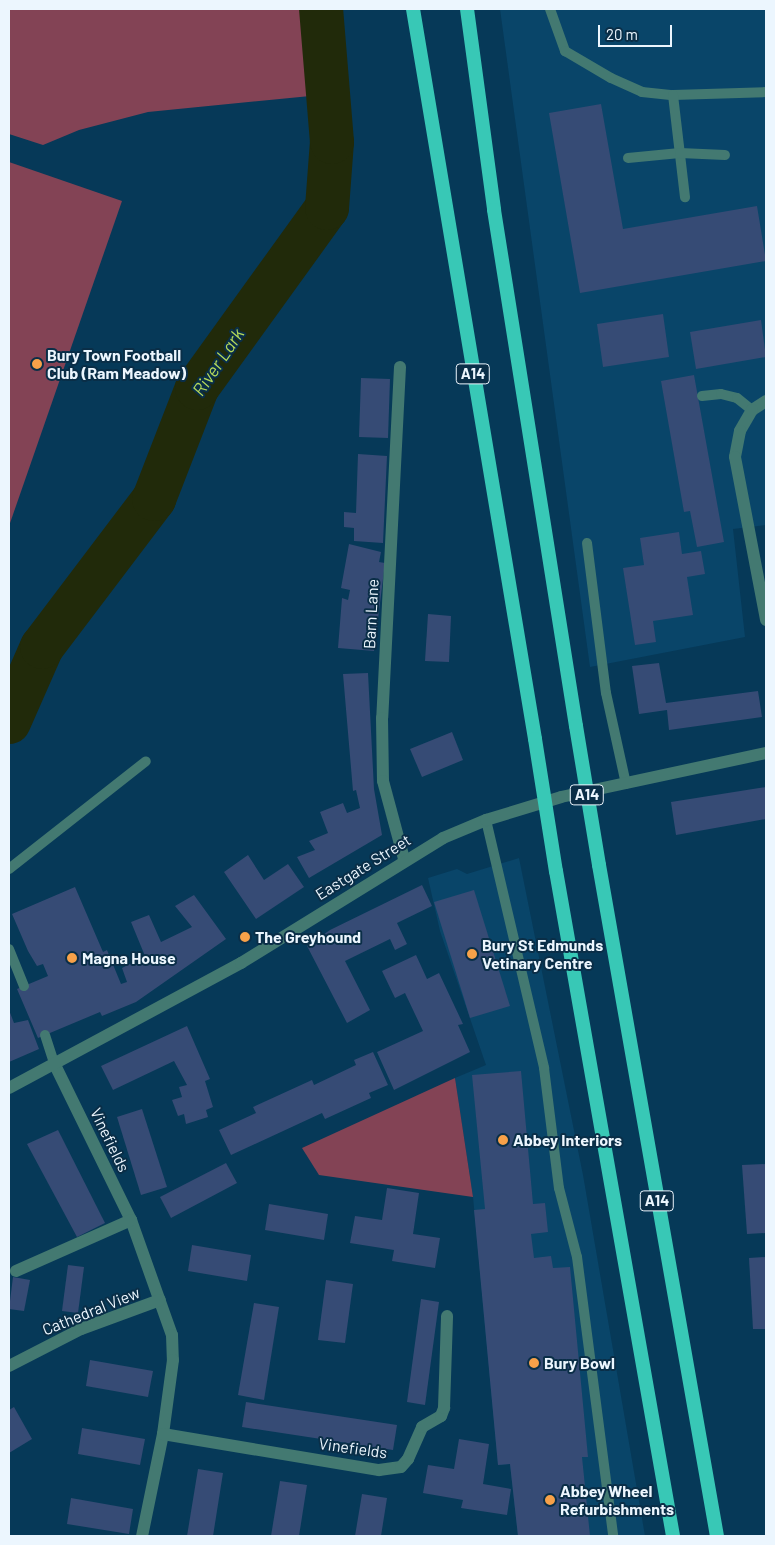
<!DOCTYPE html>
<style>
body{margin:0}
#map{position:relative;width:775px;height:1545px;overflow:hidden;background:#063958;font-family:Barlow,sans-serif}
div>[style]{position:absolute}
[style*='--x']{left:calc(var(--x)*1px);top:calc(var(--y)*1px);width:calc(var(--w)*1px);rotate:calc(var(--a)*1deg)}
.built>*{inset:0;background:#094569}
.green>*{inset:0;background:#834355}
.river>*{height:44px;margin:-22px;padding:0 22px;transform-origin:22px;border-radius:22px;background:#212a0a}
.building>*{inset:0;background:#364b75}
.service>*{height:10px;margin:-5px;padding:0 5px;transform-origin:5px;border-radius:5px;background:#437971}
.minor>*{height:12px;margin:-6px;padding:0 6px;transform-origin:6px;border-radius:6px;background:#437971}
.tertiary>*{height:12px;margin:-6px;padding:0 6px;transform-origin:6px;border-radius:6px;background:#437971}
.trunk>*{height:14px;margin:-7px;padding:0 7px;transform-origin:7px;border-radius:7px;background:#38c8b6}
.trunk-bridge>*{height:14px;margin:-7px;padding:0 7px;transform-origin:7px;border-radius:7px;background:#38c8b6}
.dots>*{width:14px;height:14px;translate:-50% -50%;box-sizing:border-box;border:2px solid #0a2e47;border-radius:50%}
span{translate:-50% -50%;white-space:nowrap;text-align:center;line-height:1.15;-webkit-text-stroke:4px #0a2e47;paint-order:stroke}
.shield-label span{padding:1px 4px;background:#0a2e47;border:1px solid;border-radius:4px;-webkit-text-stroke-width:0}
.shield-label{font-size:15px;color:#ecf6fe;font-weight:700}
.poi-label{font-size:16px;color:#ecf6fe;font-weight:700}
.left{translate:0 -50%;text-align:left}
.street-label{font-size:16px;color:#ecf6fe}
.water-label{font-size:18px;color:#b6da59;font-style:italic}
.frame{position:absolute;inset:0;border:10px solid #ecf6fe;pointer-events:none}
.scale{position:absolute;left:598px;top:25px;width:74px;height:22px;box-sizing:border-box;border:2px solid #ecf6fe;border-top:0;padding-left:6px;font-size:15px;line-height:18px;white-space:nowrap;color:#ecf6fe;-webkit-text-stroke:4px #0a2e47;paint-order:stroke}
</style>
<div id="map">
<div class="built">
<div style="clip-path:polygon(500px 9px,766px 9px,766px 525px,733px 529px,745px 637px,590px 667px)"></div>
<div style="clip-path:polygon(519px 858px,583px 1175px,645px 1536px,518px 1536px,510px 1464px,498px 1465px,473px 1197px,455px 1078px,486px 1065px,440px 931px,428px 878px,457px 869px,467px 874px)"></div>
</div>
<div class="green">
<div style="clip-path:polygon(9px 9px,335px 9px,341px 93px,148px 112px,79px 130px,43px 145px,9px 134px)"></div>
<div style="clip-path:polygon(9px 162px,122px 201px,9px 526px)"></div>
<div style="clip-path:polygon(455px 1078px,473px 1197px,319px 1175px,302px 1148px)"></div>
</div>
<div class="river">
<div style="--x:9;--y:722;--w:82;--a:-66.3"></div>
<div style="--x:42;--y:647;--w:186;--a:-52.9"></div>
<div style="--x:154;--y:499;--w:119;--a:-68.8"></div>
<div style="--x:197;--y:388;--w:222;--a:-54.2"></div>
<div style="--x:327;--y:208;--w:66;--a:-85.7"></div>
<div style="--x:332;--y:142;--w:133;--a:-94.7"></div>
</div>
<div class="building">
<div style="clip-path:polygon(601px 104px,623px 229px,757px 206px,766px 261px,580px 293px,549px 113px)"></div>
<div style="clip-path:polygon(663px 314px,669px 357px,603px 367px,597px 324px)"></div>
<div style="clip-path:polygon(761px 320px,766px 357px,696px 369px,690px 332px)"></div>
<div style="clip-path:polygon(694px 375px,724px 542px,697px 547px,690px 511px,684px 512px,661px 381px)"></div>
<div style="clip-path:polygon(361px 378px,390px 379px,388px 438px,359px 437px)"></div>
<div style="clip-path:polygon(358px 454px,387px 456px,383px 543px,354px 541px,354px 528px,344px 527px,344px 512px,356px 513px)"></div>
<div style="clip-path:polygon(679px 532px,682px 554px,701px 551px,705px 574px,687px 577px,693px 615px,653px 621px,656px 642px,635px 645px,623px 568px,644px 565px,640px 538px)"></div>
<div style="clip-path:polygon(349px 544px,381px 552px,379px 562px,385px 563px,374px 651px,338px 648px,342px 598px,348px 600px,350px 590px,341px 588px)"></div>
<div style="clip-path:polygon(428px 614px,451px 616px,449px 662px,425px 661px)"></div>
<div style="clip-path:polygon(659px 663px,666px 703px,758px 691px,762px 717px,669px 730px,667px 710px,639px 714px,632px 666px)"></div>
<div style="clip-path:polygon(368px 673px,374px 789px,382px 835px,309px 878px,297px 857px,315px 850px,309px 841px,328px 833px,320px 812px,343px 803px,347px 813px,360px 808px,356px 790px,353px 791px,343px 674px)"></div>
<div style="clip-path:polygon(452px 732px,463px 760px,422px 777px,410px 749px)"></div>
<div style="clip-path:polygon(766px 787px,766px 819px,676px 835px,671px 802px)"></div>
<div style="clip-path:polygon(248px 855px,264px 880px,288px 864px,304px 887px,256px 919px,224px 872px)"></div>
<div style="clip-path:polygon(422px 885px,432px 906px,397px 923px,407px 944px,395px 950px,390px 939px,345px 961px,370px 1010px,347px 1023px,307px 946px,330px 930px)"></div>
<div style="clip-path:polygon(75px 887px,103px 952px,107px 950px,121px 984px,127px 982px,122px 968px,145px 956px,131px 922px,149px 915px,161px 942px,192px 927px,175px 906px,194px 895px,226px 939px,136px 1002px,102px 1016px,100px 1012px,38px 1038px,17px 989px,48px 976px,43px 964px,37px 966px,28px 951px,12px 914px)"></div>
<div style="clip-path:polygon(474px 890px,510px 1006px,470px 1018px,434px 902px)"></div>
<div style="clip-path:polygon(416px 955px,427px 979px,439px 973px,463px 1024px,458px 1025px,470px 1052px,394px 1090px,377px 1052px,423px 1031px,405px 993px,395px 998px,382px 971px)"></div>
<div style="clip-path:polygon(9px 1010px,14px 1023px,28px 1020px,39px 1049px,9px 1062px)"></div>
<div style="clip-path:polygon(187px 1026px,210px 1079px,205px 1081px,213px 1107px,206px 1110px,208px 1117px,186px 1124px,184px 1114px,178px 1116px,172px 1100px,182px 1097px,179px 1087px,187px 1085px,174px 1061px,113px 1090px,101px 1066px)"></div>
<div style="clip-path:polygon(373px 1052px,388px 1085px,369px 1093px,371px 1098px,325px 1119px,322px 1113px,231px 1155px,219px 1130px,256px 1113px,253px 1107px,312px 1080px,314px 1085px,356px 1065px,354px 1060px)"></div>
<div style="clip-path:polygon(521px 1071px,533px 1204px,545px 1203px,548px 1232px,531px 1234px,534px 1258px,551px 1256px,553px 1268px,570px 1267px,588px 1457px,582px 1457px,590px 1536px,518px 1536px,510px 1464px,498px 1465px,474px 1210px,485px 1209px,472px 1075px)"></div>
<div style="clip-path:polygon(142px 1109px,167px 1187px,141px 1195px,117px 1117px)"></div>
<div style="clip-path:polygon(58px 1130px,105px 1223px,77px 1237px,27px 1144px)"></div>
<div style="clip-path:polygon(226px 1163px,237px 1183px,171px 1218px,160px 1197px)"></div>
<div style="clip-path:polygon(766px 1164px,766px 1233px,747px 1234px,742px 1165px)"></div>
<div style="clip-path:polygon(387px 1188px,419px 1193px,413px 1234px,440px 1238px,435px 1268px,392px 1261px,394px 1250px,350px 1243px,355px 1216px,382px 1220px)"></div>
<div style="clip-path:polygon(269px 1204px,328px 1214px,324px 1240px,265px 1230px)"></div>
<div style="clip-path:polygon(192px 1245px,251px 1255px,247px 1281px,188px 1271px)"></div>
<div style="clip-path:polygon(766px 1257px,766px 1329px,753px 1329px,749px 1258px)"></div>
<div style="clip-path:polygon(68px 1265px,84px 1267px,78px 1313px,62px 1311px)"></div>
<div style="clip-path:polygon(13px 1277px,30px 1280px,24px 1311px,9px 1309px)"></div>
<div style="clip-path:polygon(326px 1280px,353px 1284px,345px 1343px,318px 1340px)"></div>
<div style="clip-path:polygon(421px 1299px,439px 1302px,425px 1405px,407px 1402px)"></div>
<div style="clip-path:polygon(254px 1303px,279px 1307px,264px 1400px,238px 1395px)"></div>
<div style="clip-path:polygon(90px 1360px,153px 1371px,148px 1397px,86px 1386px)"></div>
<div style="clip-path:polygon(246px 1402px,397px 1425px,393px 1450px,242px 1427px)"></div>
<div style="clip-path:polygon(14px 1407px,32px 1439px,9px 1453px,9px 1410px)"></div>
<div style="clip-path:polygon(82px 1428px,145px 1439px,140px 1465px,78px 1454px)"></div>
<div style="clip-path:polygon(459px 1439px,489px 1444px,483px 1484px,511px 1489px,507px 1515px,461px 1508px,463px 1500px,423px 1493px,428px 1465px,454px 1469px)"></div>
<div style="clip-path:polygon(198px 1469px,223px 1473px,213px 1536px,187px 1536px)"></div>
<div style="clip-path:polygon(280px 1481px,307px 1485px,299px 1536px,271px 1536px)"></div>
<div style="clip-path:polygon(362px 1494px,387px 1498px,381px 1536px,355px 1536px)"></div>
<div style="clip-path:polygon(71px 1498px,133px 1509px,129px 1534px,67px 1524px)"></div>
</div>
<div class="service">
<div style="--x:550;--y:9;--w:45;--a:70.3"></div>
<div style="--x:565;--y:51;--w:53;--a:30.4"></div>
<div style="--x:611;--y:78;--w:34;--a:24"></div>
<div style="--x:642;--y:92;--w:31;--a:6"></div>
<div style="--x:673;--y:95;--w:93;--a:-1.8"></div>
<div style="--x:673;--y:95;--w:103;--a:83.3"></div>
<div style="--x:628;--y:158;--w:52;--a:-5.5"></div>
<div style="--x:680;--y:153;--w:45;--a:2.5"></div>
<div style="--x:702;--y:396;--w:19;--a:-6"></div>
<div style="--x:721;--y:394;--w:16;--a:14"></div>
<div style="--x:737;--y:398;--w:19;--a:39"></div>
<div style="--x:587;--y:543;--w:151;--a:82.8"></div>
<div style="--x:606;--y:693;--w:93;--a:77.6"></div>
<div style="--x:486;--y:820;--w:255;--a:76.8"></div>
<div style="--x:544;--y:1068;--w:121;--a:82.9"></div>
<div style="--x:559;--y:1188;--w:71;--a:75.4"></div>
<div style="--x:577;--y:1257;--w:281;--a:82.6"></div>
<div style="--x:9;--y:869;--w:174;--a:-38.2"></div>
<div style="--x:9;--y:949;--w:40;--a:68"></div>
<div style="--x:45;--y:1035;--w:29;--a:72"></div>
</div>
<div class="minor">
<div style="--x:400;--y:367;--w:351;--a:92.9"></div>
<div style="--x:382;--y:718;--w:63;--a:89.1"></div>
<div style="--x:383;--y:781;--w:81;--a:74.9"></div>
<div style="--x:766;--y:401;--w:17;--a:147"></div>
<div style="--x:752;--y:410;--w:24;--a:120"></div>
<div style="--x:740;--y:431;--w:26;--a:101"></div>
<div style="--x:735;--y:457;--w:166;--a:79.2"></div>
<div style="--x:54;--y:1063;--w:175;--a:63.9"></div>
<div style="--x:131;--y:1220;--w:122;--a:70.4"></div>
<div style="--x:172;--y:1335;--w:25;--a:88"></div>
<div style="--x:173;--y:1360;--w:75;--a:97.7"></div>
<div style="--x:163;--y:1434;--w:104;--a:101.6"></div>
<div style="--x:16;--y:1271;--w:126;--a:-23.9"></div>
<div style="--x:9;--y:1366;--w:81;--a:-27.2"></div>
<div style="--x:81;--y:1329;--w:84;--a:-20.2"></div>
<div style="--x:163;--y:1434;--w:219;--a:9.5"></div>
<div style="--x:379;--y:1470;--w:22;--a:-8"></div>
<div style="--x:401;--y:1467;--w:11;--a:-49"></div>
<div style="--x:408;--y:1459;--w:35;--a:-66"></div>
<div style="--x:422;--y:1427;--w:22;--a:-30"></div>
<div style="--x:441;--y:1416;--w:9;--a:-69"></div>
<div style="--x:444;--y:1408;--w:92;--a:-88.1"></div>
</div>
<div class="tertiary">
<div style="--x:9;--y:1088;--w:264;--a:-28.3"></div>
<div style="--x:241;--y:963;--w:238;--a:-31.7"></div>
<div style="--x:443;--y:838;--w:47;--a:-22.7"></div>
<div style="--x:486;--y:820;--w:78;--a:-17"></div>
<div style="--x:561;--y:797;--w:210;--a:-12.1"></div>
</div>
<div class="trunk">
<div style="--x:413;--y:9;--w:740;--a:80.51"></div>
<div style="--x:467;--y:9;--w:203;--a:82.3"></div>
<div style="--x:494;--y:210;--w:522;--a:80.97"></div>
<div style="--x:599;--y:865;--w:681;--a:80.03"></div>
<div style="--x:556;--y:871;--w:675;--a:80.02"></div>
</div>
<div class="trunk-bridge">
<div style="--x:576;--y:726;--w:141;--a:80.6"></div>
<div style="--x:535;--y:739;--w:134;--a:81"></div>
</div>
<div class="dots">
<div style="left:37px;top:364px;background:#f7a149"></div>
<div style="left:245px;top:937px;background:#f7a149"></div>
<div style="left:472px;top:954px;background:#f7a149"></div>
<div style="left:72px;top:958px;background:#f7a149"></div>
<div style="left:503px;top:1140px;background:#f7a149"></div>
<div style="left:534px;top:1363px;background:#f7a149"></div>
<div style="left:550px;top:1500px;background:#f7a149"></div>
</div>
<div class="shield-label">
<span style="left:473px;top:374px">A14</span>
<span style="left:587px;top:795px">A14</span>
<span style="left:657px;top:1201px">A14</span>
</div>
<div class="poi-label">
<span class="left" style="left:47px;top:364px">Bury Town Football<br>Club (Ram Meadow)</span>
<span class="left" style="left:255px;top:937px">The Greyhound</span>
<span class="left" style="left:482px;top:954px">Bury St Edmunds<br>Vetinary Centre</span>
<span class="left" style="left:82px;top:958px">Magna House</span>
<span class="left" style="left:513px;top:1140px">Abbey Interiors</span>
<span class="left" style="left:544px;top:1363px">Bury Bowl</span>
<span class="left" style="left:560px;top:1500px">Abbey Wheel<br>Refurbishments</span>
</div>
<div class="street-label">
<span style="left:371px;top:614px;rotate:-87deg">Barn Lane</span>
<span style="left:363px;top:867px;rotate:-32deg">Eastgate Street</span>
<span style="left:110px;top:1140px;rotate:64deg">Vinefields</span>
<span style="left:91px;top:1311px;rotate:-22deg">Cathedral View</span>
<span style="left:353px;top:1448px;rotate:8deg">Vinefields</span>
</div>
<div class="water-label">
<span style="left:218px;top:362px;rotate:-56deg">River Lark</span>
</div>
<div class="frame"></div>
<div class="scale">20 m</div>
</div>
